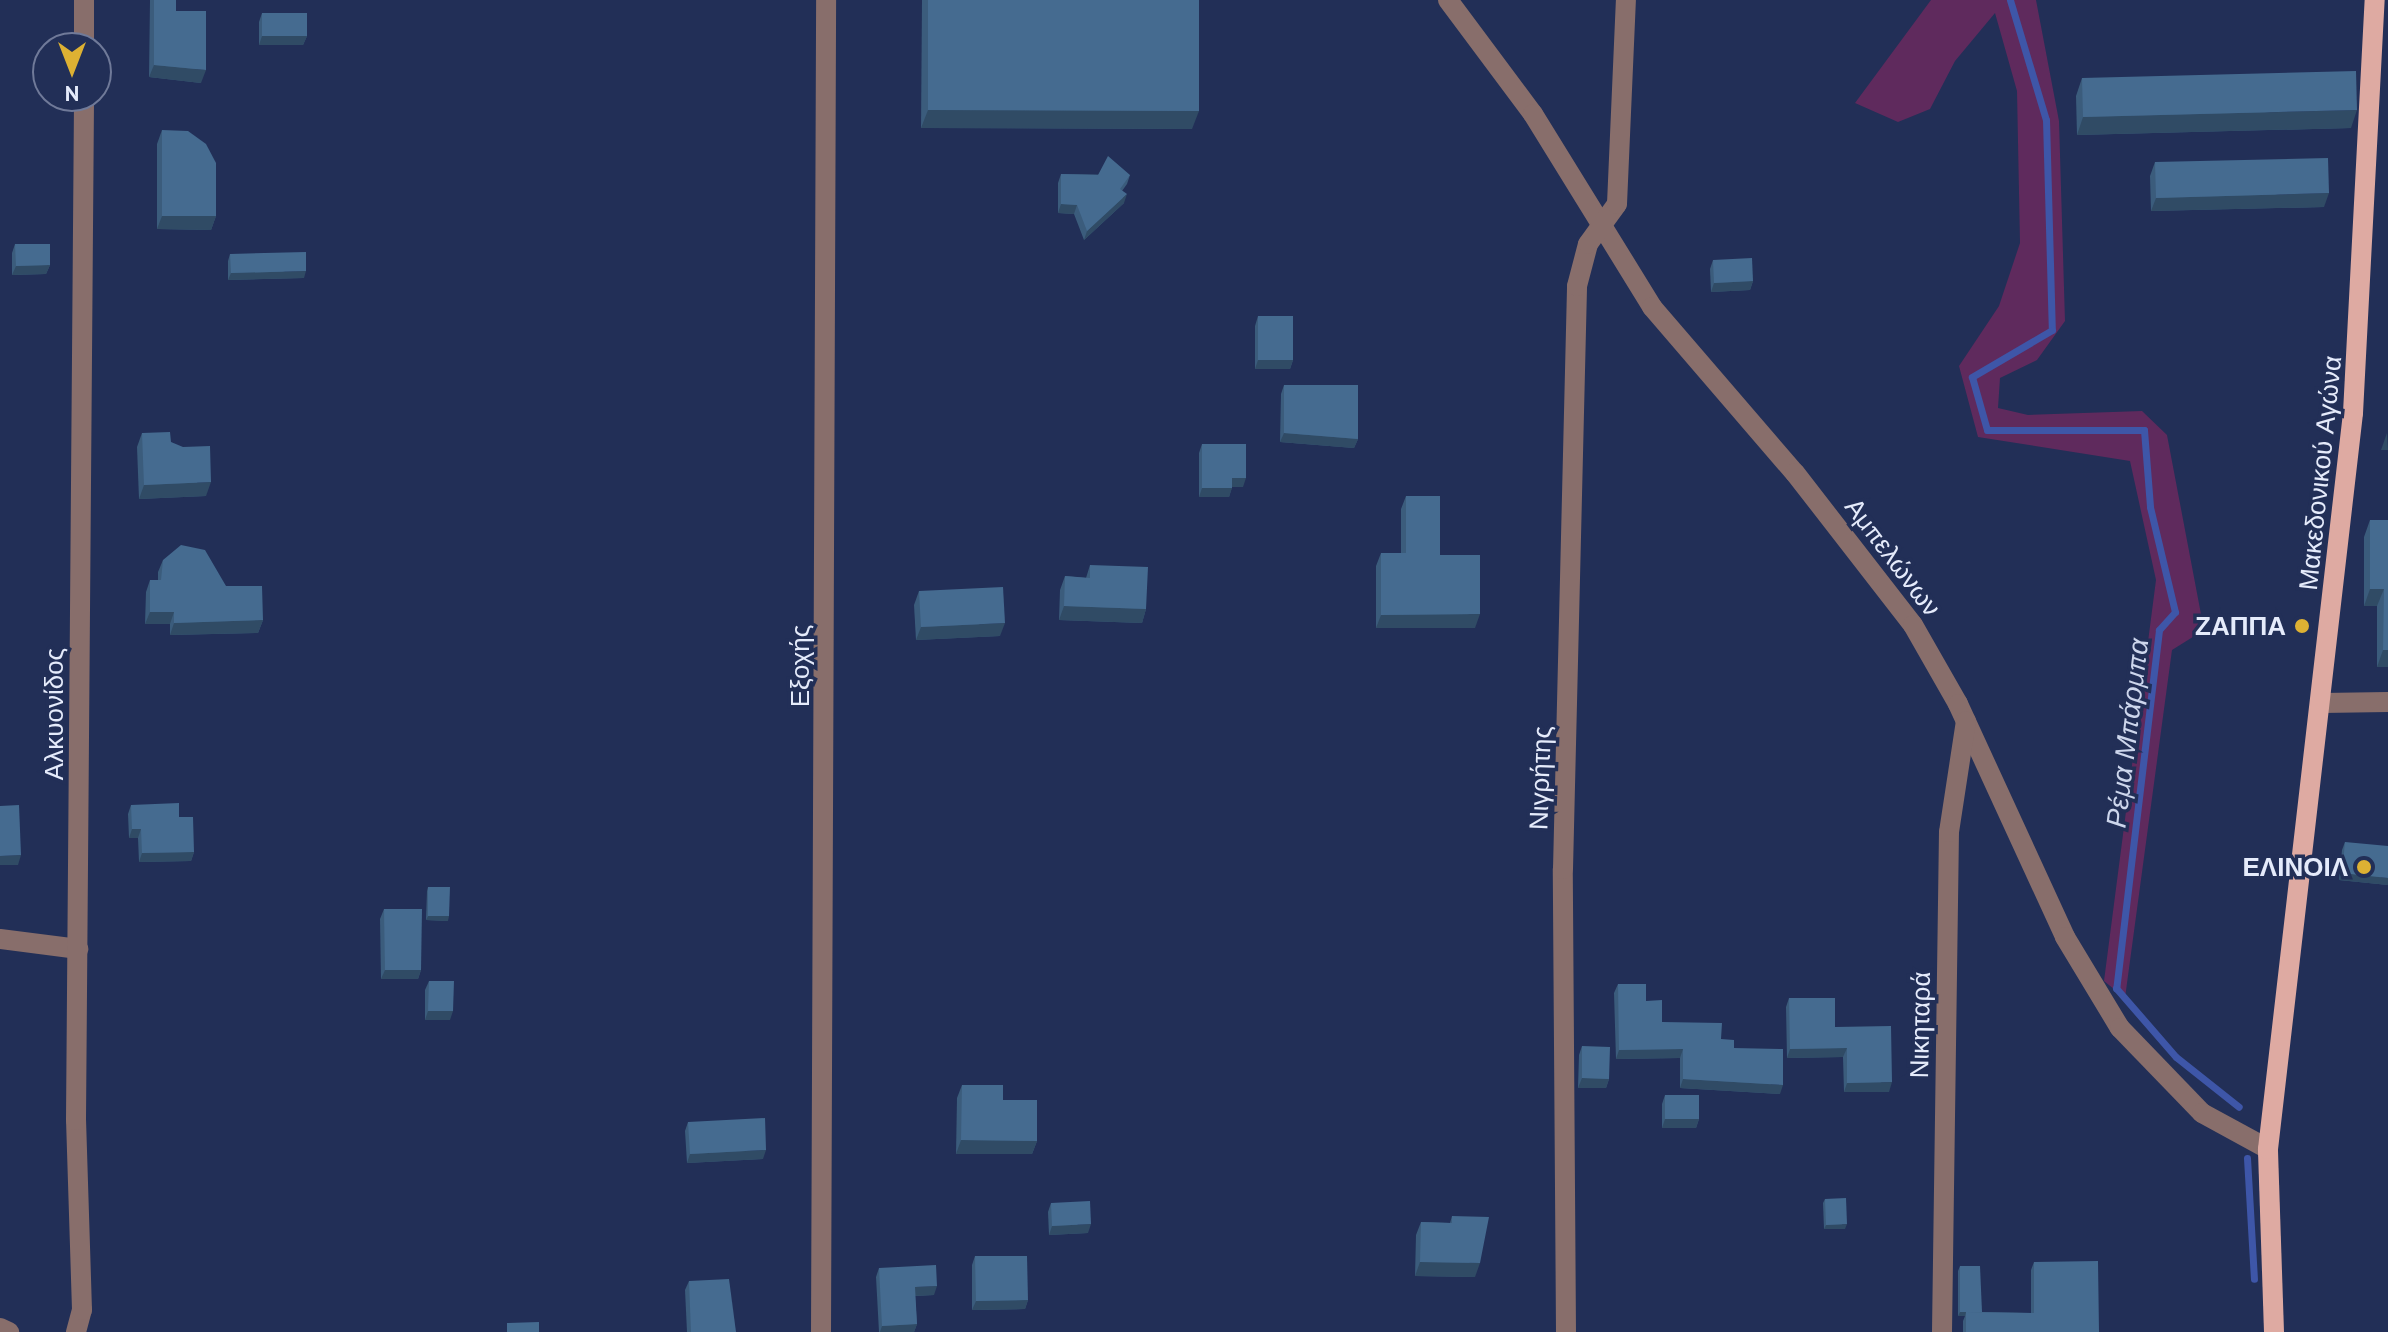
<!DOCTYPE html>
<meta charset="utf-8">
<style>
body{margin:0}
#map{position:relative;width:2388px;height:1332px;overflow:hidden;background:#222f57;font-family:"PT Sans",sans-serif}
div>[style]{position:absolute}
[style*='--x']{left:calc(var(--x)*1px);top:calc(var(--y)*1px);width:calc(var(--w)*1px);rotate:calc(var(--a)*1deg)}
.green>*{inset:0;background:#5f2a5d}
.stream>*{height:7px;margin:-3.5px;padding:0 3.5px;transform-origin:3.5px;border-radius:3.5px;background:#3e56a8}
.minor>*{height:20px;margin:-10px;padding:0 10px;transform-origin:10px;border-radius:10px;background:#886e6b}
.major>*{height:20px;margin:-10px;padding:0 10px;transform-origin:10px;border-radius:10px;background:#deaaa2}
.wall>*{inset:0;background:#3b5c7c}
.shaded-wall>*{inset:0;background:#304b65}
.building>*{inset:0;background:#456b90}
.dots>*{width:22px;height:22px;translate:-50% -50%;box-sizing:border-box;border:4px solid #222f57;border-radius:50%}
span{translate:-50% -50%;white-space:nowrap;text-align:center;line-height:1.15;-webkit-text-stroke:7px #222f57;paint-order:stroke}
.street-label{font-size:26px;color:#e5ebfb}
.poi-label{font-size:26px;color:#e5ebfb;font-weight:700}
.right{translate:-100% -50%;text-align:right}
.water-label{font-size:28px;color:#cdd6ec;font-style:italic}
.north{position:absolute;left:32px;top:32px;width:80px;height:80px;box-sizing:border-box;background:#222f57;border:2px solid #707a99;border-radius:50%;rotate:180deg;font-size:22px;font-weight:700;line-height:32px;text-align:center;color:#e5ebfb}
.north::after{content:'';display:block;margin:auto;width:28px;height:36px;background:#ddb133;clip-path:polygon(50% 0,100% 100%,50% 72%,0 100%)}
</style>
<div id="map">
<div class="green">
<div style="clip-path:polygon(1931px 0,2036px 0,2059px 121px,2065px 321px,2037px 360px,2000px 378px,1998px 408px,2028px 415px,2142px 411px,2167px 435px,2204px 630px,2172px 650px,2125px 998px,2104px 981px,2156px 580px,2130px 461px,1978px 437px,1959px 366px,1999px 306px,2020px 243px,2017px 91px,1995px 13px,1955px 61px,1930px 109px,1898px 122px,1855px 103px)"></div>
</div>
<div class="stream">
<div style="--x:2010;--y:0;--w:125;--a:73.3"></div>
<div style="--x:2046;--y:120;--w:210;--a:88.4"></div>
<div style="--x:2052;--y:330;--w:93;--a:149.6"></div>
<div style="--x:1972;--y:377;--w:55;--a:74.2"></div>
<div style="--x:1987;--y:430;--w:157;--a:0"></div>
<div style="--x:2144;--y:430;--w:77;--a:85.5"></div>
<div style="--x:2150;--y:507;--w:108;--a:76.6"></div>
<div style="--x:2175;--y:612;--w:24;--a:132"></div>
<div style="--x:2159;--y:630;--w:361;--a:96.8"></div>
<div style="--x:2116;--y:988;--w:91;--a:49"></div>
<div style="--x:2176;--y:1057;--w:80;--a:38.4"></div>
<div style="--x:2247;--y:1158;--w:121;--a:86.7"></div>
</div>
<div class="minor">
<div style="--x:1448;--y:0;--w:142;--a:53.3"></div>
<div style="--x:1533;--y:114;--w:227;--a:58.3"></div>
<div style="--x:1652;--y:307;--w:219;--a:49.3"></div>
<div style="--x:1795;--y:473;--w:192;--a:52.2"></div>
<div style="--x:1913;--y:625;--w:91;--a:60.3"></div>
<div style="--x:1958;--y:704;--w:256;--a:65.3"></div>
<div style="--x:2065;--y:937;--w:106;--a:58.9"></div>
<div style="--x:2120;--y:1028;--w:118;--a:46"></div>
<div style="--x:2202;--y:1113;--w:75;--a:28.6"></div>
<div style="--x:84;--y:48;--w:48;--a:-90"></div>
<div style="--x:2322;--y:703;--w:66;--a:-0.9"></div>
<div style="--x:0;--y:939;--w:79;--a:7.3"></div>
<div style="--x:0;--y:1328;--w:10;--a:24"></div>
<div style="--x:76;--y:1332;--w:23;--a:-75"></div>
<div style="--x:82;--y:1310;--w:190;--a:-91.8"></div>
<div style="--x:76;--y:1120;--w:1024;--a:-89.55"></div>
<div style="--x:821;--y:1332;--w:1332;--a:-89.78"></div>
<div style="--x:1566;--y:1332;--w:463;--a:-90.4"></div>
<div style="--x:1563;--y:869;--w:583;--a:-88.62"></div>
<div style="--x:1577;--y:286;--w:43;--a:-75.3"></div>
<div style="--x:1588;--y:244;--w:49;--a:-54.1"></div>
<div style="--x:1617;--y:204;--w:204;--a:-87.5"></div>
<div style="--x:1942;--y:1332;--w:500;--a:-89.2"></div>
<div style="--x:1949;--y:832;--w:112;--a:-81.3"></div>
</div>
<div class="major">
<div style="--x:2274;--y:1332;--w:183;--a:-91.9"></div>
<div style="--x:2268;--y:1149;--w:741;--a:-83.41"></div>
<div style="--x:2353;--y:413;--w:414;--a:-87"></div>
</div>
<div class="wall">
<div style="clip-path:polygon(150px 0,176px 0,176px 11px,201px 83px,149px 77px)"></div>
<div style="clip-path:polygon(922px 0,1199px 0,1192px 129px,921px 128px)"></div>
<div style="clip-path:polygon(262px 13px,307px 36px,303px 45px,259px 45px,259px 22px)"></div>
<div style="clip-path:polygon(2082px 78px,2351px 128px,2077px 135px,2076px 96px)"></div>
<div style="clip-path:polygon(162px 130px,216px 216px,211px 230px,157px 229px,157px 144px)"></div>
<div style="clip-path:polygon(2155px 162px,2324px 207px,2151px 211px,2150px 176px)"></div>
<div style="clip-path:polygon(1061px 174px,1130px 175px,1127px 184px,1122px 191px,1124px 203px,1084px 240px,1074px 214px,1058px 213px,1058px 183px)"></div>
<div style="clip-path:polygon(15px 244px,50px 265px,46px 274px,12px 275px,12px 253px)"></div>
<div style="clip-path:polygon(230px 254px,304px 278px,228px 280px,228px 261px)"></div>
<div style="clip-path:polygon(1713px 260px,1753px 281px,1750px 290px,1711px 292px,1710px 269px)"></div>
<div style="clip-path:polygon(1258px 316px,1293px 360px,1290px 369px,1255px 369px,1255px 326px)"></div>
<div style="clip-path:polygon(1284px 385px,1358px 439px,1354px 448px,1280px 442px,1281px 394px)"></div>
<div style="clip-path:polygon(142px 433px,171px 442px,206px 496px,139px 499px,137px 447px)"></div>
<div style="clip-path:polygon(1202px 444px,1243px 487px,1232px 487px,1229px 497px,1199px 497px,1199px 453px)"></div>
<div style="clip-path:polygon(1406px 496px,1440px 555px,1475px 628px,1376px 628px,1376px 566px,1381px 553px,1401px 553px,1401px 509px)"></div>
<div style="clip-path:polygon(2370px 520px,2388px 520px,2388px 667px,2377px 667px,2377px 606px,2364px 606px,2364px 537px)"></div>
<div style="clip-path:polygon(163px 560px,226px 586px,263px 620px,258px 633px,170px 635px,170px 624px,145px 624px,146px 592px,150px 580px,158px 580px,158px 572px)"></div>
<div style="clip-path:polygon(1090px 565px,1146px 609px,1142px 623px,1059px 620px,1060px 590px,1065px 576px,1086px 578px)"></div>
<div style="clip-path:polygon(919px 591px,1000px 636px,916px 640px,914px 605px)"></div>
<div style="clip-path:polygon(131px 805px,179px 817px,194px 852px,191px 861px,139px 862px,138px 838px,129px 838px,128px 814px)"></div>
<div style="clip-path:polygon(2345px 842px,2388px 885px,2339px 880px,2342px 850px)"></div>
<div style="clip-path:polygon(428px 887px,448px 921px,426px 920px,427px 891px)"></div>
<div style="clip-path:polygon(384px 909px,421px 970px,418px 979px,381px 979px,380px 919px)"></div>
<div style="clip-path:polygon(429px 981px,450px 1020px,425px 1020px,425px 990px)"></div>
<div style="clip-path:polygon(1618px 984px,1646px 1001px,1662px 1022px,1721px 1039px,1734px 1048px,1780px 1094px,1680px 1088px,1680px 1058px,1616px 1059px,1614px 993px)"></div>
<div style="clip-path:polygon(1789px 998px,1835px 1027px,1889px 1092px,1844px 1092px,1843px 1057px,1787px 1058px,1786px 1007px)"></div>
<div style="clip-path:polygon(1582px 1046px,1609px 1079px,1606px 1088px,1578px 1088px,1579px 1055px)"></div>
<div style="clip-path:polygon(962px 1085px,1003px 1100px,1037px 1141px,1032px 1154px,956px 1154px,957px 1098px)"></div>
<div style="clip-path:polygon(1665px 1095px,1699px 1119px,1696px 1128px,1662px 1128px,1662px 1104px)"></div>
<div style="clip-path:polygon(688px 1122px,763px 1159px,687px 1163px,685px 1131px)"></div>
<div style="clip-path:polygon(1825px 1199px,1845px 1229px,1824px 1229px,1823px 1203px)"></div>
<div style="clip-path:polygon(1051px 1203px,1088px 1233px,1049px 1235px,1048px 1212px)"></div>
<div style="clip-path:polygon(1452px 1216px,1475px 1277px,1415px 1276px,1416px 1235px,1421px 1222px,1450px 1223px)"></div>
<div style="clip-path:polygon(975px 1256px,1028px 1300px,1025px 1309px,972px 1310px,972px 1265px)"></div>
<div style="clip-path:polygon(2034px 1262px,2099px 1332px,1963px 1332px,1963px 1321px,1965px 1316px,1958px 1316px,1958px 1271px,1960px 1266px,1982px 1312px,2031px 1313px,2031px 1270px)"></div>
<div style="clip-path:polygon(879px 1268px,934px 1295px,915px 1296px,917px 1324px,914px 1332px,879px 1332px,876px 1277px)"></div>
<div style="clip-path:polygon(689px 1281px,736px 1332px,687px 1332px,685px 1290px)"></div>
</div>
<div class="shaded-wall">
<div style="clip-path:polygon(262px 36px,307px 36px,303px 45px,259px 45px)"></div>
<div style="clip-path:polygon(154px 65px,206px 70px,201px 83px,149px 77px)"></div>
<div style="clip-path:polygon(928px 110px,1199px 111px,1192px 129px,921px 128px)"></div>
<div style="clip-path:polygon(2357px 110px,2351px 128px,2077px 135px,2083px 117px)"></div>
<div style="clip-path:polygon(2329px 193px,2324px 207px,2151px 211px,2156px 198px)"></div>
<div style="clip-path:polygon(1127px 194px,1124px 203px,1084px 240px,1087px 231px)"></div>
<div style="clip-path:polygon(1061px 204px,1077px 205px,1074px 214px,1058px 213px)"></div>
<div style="clip-path:polygon(162px 216px,216px 216px,211px 230px,157px 229px)"></div>
<div style="clip-path:polygon(50px 265px,46px 274px,12px 275px,16px 266px)"></div>
<div style="clip-path:polygon(306px 271px,304px 278px,228px 280px,231px 273px)"></div>
<div style="clip-path:polygon(1753px 281px,1750px 290px,1711px 292px,1714px 283px)"></div>
<div style="clip-path:polygon(1258px 360px,1293px 360px,1290px 369px,1255px 369px)"></div>
<div style="clip-path:polygon(1284px 433px,1358px 439px,1354px 448px,1280px 442px)"></div>
<div style="clip-path:polygon(2387px 433px,2388px 450px,2381px 450px)"></div>
<div style="clip-path:polygon(1232px 478px,1246px 478px,1243px 487px,1229px 487px)"></div>
<div style="clip-path:polygon(211px 482px,206px 496px,139px 499px,144px 485px)"></div>
<div style="clip-path:polygon(1202px 488px,1232px 488px,1229px 497px,1199px 497px)"></div>
<div style="clip-path:polygon(2370px 589px,2384px 589px,2377px 606px,2364px 606px)"></div>
<div style="clip-path:polygon(1064px 606px,1146px 609px,1142px 623px,1059px 620px)"></div>
<div style="clip-path:polygon(150px 612px,174px 612px,170px 624px,145px 624px)"></div>
<div style="clip-path:polygon(1480px 614px,1475px 628px,1376px 628px,1381px 615px)"></div>
<div style="clip-path:polygon(263px 620px,258px 633px,170px 635px,174px 623px)"></div>
<div style="clip-path:polygon(1005px 623px,1000px 636px,916px 640px,921px 627px)"></div>
<div style="clip-path:polygon(2383px 650px,2388px 650px,2388px 667px,2377px 667px)"></div>
<div style="clip-path:polygon(132px 829px,141px 829px,138px 838px,129px 838px)"></div>
<div style="clip-path:polygon(194px 852px,191px 861px,139px 862px,142px 853px)"></div>
<div style="clip-path:polygon(21px 855px,18px 865px,0 865px,0 856px)"></div>
<div style="clip-path:polygon(2342px 873px,2388px 878px,2388px 885px,2339px 880px)"></div>
<div style="clip-path:polygon(428px 916px,449px 916px,448px 921px,426px 920px)"></div>
<div style="clip-path:polygon(385px 970px,421px 970px,418px 979px,381px 979px)"></div>
<div style="clip-path:polygon(428px 1011px,453px 1011px,450px 1020px,425px 1020px)"></div>
<div style="clip-path:polygon(1847px 1048px,1843px 1057px,1787px 1058px,1790px 1049px)"></div>
<div style="clip-path:polygon(1683px 1049px,1680px 1058px,1616px 1059px,1619px 1050px)"></div>
<div style="clip-path:polygon(1582px 1078px,1609px 1079px,1606px 1088px,1578px 1088px)"></div>
<div style="clip-path:polygon(1683px 1079px,1783px 1085px,1780px 1094px,1680px 1088px)"></div>
<div style="clip-path:polygon(1892px 1082px,1889px 1092px,1844px 1092px,1847px 1083px)"></div>
<div style="clip-path:polygon(1665px 1119px,1699px 1119px,1696px 1128px,1662px 1128px)"></div>
<div style="clip-path:polygon(961px 1140px,1037px 1141px,1032px 1154px,956px 1154px)"></div>
<div style="clip-path:polygon(766px 1150px,763px 1159px,687px 1163px,690px 1154px)"></div>
<div style="clip-path:polygon(1091px 1224px,1088px 1233px,1049px 1235px,1052px 1226px)"></div>
<div style="clip-path:polygon(1847px 1224px,1845px 1229px,1824px 1229px,1826px 1225px)"></div>
<div style="clip-path:polygon(1420px 1262px,1480px 1263px,1475px 1277px,1415px 1276px)"></div>
<div style="clip-path:polygon(937px 1286px,934px 1295px,912px 1296px,915px 1287px)"></div>
<div style="clip-path:polygon(1028px 1300px,1025px 1309px,972px 1310px,976px 1301px)"></div>
<div style="clip-path:polygon(1960px 1312px,1982px 1312px,1966px 1312px,1965px 1316px,1958px 1316px)"></div>
<div style="clip-path:polygon(917px 1324px,914px 1332px,880px 1332px,882px 1326px)"></div>
</div>
<div class="building">
<div style="clip-path:polygon(154px 0,176px 0,176px 11px,206px 11px,206px 70px,154px 65px)"></div>
<div style="clip-path:polygon(928px 0,1199px 0,1199px 111px,928px 110px)"></div>
<div style="clip-path:polygon(262px 13px,307px 13px,307px 36px,262px 36px)"></div>
<div style="clip-path:polygon(2356px 71px,2357px 110px,2083px 117px,2082px 78px)"></div>
<div style="clip-path:polygon(162px 130px,188px 131px,206px 144px,216px 163px,216px 216px,162px 216px)"></div>
<div style="clip-path:polygon(1108px 156px,1130px 175px,1120px 189px,1127px 194px,1087px 231px,1077px 205px,1061px 204px,1061px 174px,1098px 175px)"></div>
<div style="clip-path:polygon(2328px 158px,2329px 193px,2156px 198px,2155px 162px)"></div>
<div style="clip-path:polygon(15px 244px,50px 244px,50px 265px,16px 266px)"></div>
<div style="clip-path:polygon(306px 252px,306px 271px,231px 273px,230px 254px)"></div>
<div style="clip-path:polygon(1752px 258px,1753px 281px,1714px 283px,1713px 260px)"></div>
<div style="clip-path:polygon(1258px 316px,1293px 316px,1293px 360px,1258px 360px)"></div>
<div style="clip-path:polygon(1284px 385px,1358px 385px,1358px 439px,1284px 433px)"></div>
<div style="clip-path:polygon(170px 432px,171px 442px,183px 447px,210px 446px,211px 482px,144px 485px,142px 433px)"></div>
<div style="clip-path:polygon(1202px 444px,1246px 444px,1246px 478px,1232px 478px,1232px 488px,1202px 488px)"></div>
<div style="clip-path:polygon(1406px 496px,1440px 496px,1440px 555px,1480px 555px,1480px 614px,1381px 615px,1381px 553px,1406px 553px)"></div>
<div style="clip-path:polygon(2370px 520px,2388px 520px,2388px 650px,2383px 650px,2384px 589px,2370px 589px)"></div>
<div style="clip-path:polygon(181px 545px,205px 550px,226px 586px,262px 586px,263px 620px,174px 623px,174px 612px,150px 612px,150px 580px,161px 580px,163px 560px)"></div>
<div style="clip-path:polygon(1090px 565px,1148px 567px,1146px 609px,1064px 606px,1065px 576px,1090px 578px)"></div>
<div style="clip-path:polygon(1003px 587px,1005px 623px,921px 627px,919px 591px)"></div>
<div style="clip-path:polygon(179px 803px,179px 817px,193px 817px,194px 852px,142px 853px,141px 829px,132px 829px,131px 805px)"></div>
<div style="clip-path:polygon(19px 805px,21px 855px,0 856px,0 806px)"></div>
<div style="clip-path:polygon(2345px 842px,2388px 846px,2388px 878px,2342px 873px)"></div>
<div style="clip-path:polygon(428px 887px,450px 887px,449px 916px,428px 916px)"></div>
<div style="clip-path:polygon(384px 909px,422px 909px,421px 970px,385px 970px)"></div>
<div style="clip-path:polygon(429px 981px,454px 981px,453px 1011px,428px 1011px)"></div>
<div style="clip-path:polygon(1618px 984px,1646px 984px,1646px 1001px,1662px 1000px,1662px 1022px,1722px 1023px,1721px 1039px,1734px 1040px,1734px 1048px,1783px 1049px,1783px 1085px,1683px 1079px,1683px 1049px,1619px 1050px)"></div>
<div style="clip-path:polygon(1789px 998px,1835px 998px,1835px 1027px,1891px 1026px,1892px 1082px,1847px 1083px,1847px 1048px,1790px 1049px)"></div>
<div style="clip-path:polygon(1582px 1046px,1610px 1047px,1609px 1079px,1582px 1078px)"></div>
<div style="clip-path:polygon(962px 1085px,1003px 1085px,1003px 1100px,1037px 1100px,1037px 1141px,961px 1140px)"></div>
<div style="clip-path:polygon(1665px 1095px,1699px 1095px,1699px 1119px,1665px 1119px)"></div>
<div style="clip-path:polygon(765px 1118px,766px 1150px,690px 1154px,688px 1122px)"></div>
<div style="clip-path:polygon(1846px 1198px,1847px 1224px,1826px 1225px,1825px 1199px)"></div>
<div style="clip-path:polygon(1090px 1201px,1091px 1224px,1052px 1226px,1051px 1203px)"></div>
<div style="clip-path:polygon(1452px 1216px,1489px 1217px,1480px 1263px,1420px 1262px,1421px 1222px,1452px 1223px)"></div>
<div style="clip-path:polygon(975px 1256px,1027px 1256px,1028px 1300px,976px 1301px)"></div>
<div style="clip-path:polygon(2098px 1261px,2099px 1332px,1966px 1332px,1966px 1312px,2034px 1313px,2034px 1262px)"></div>
<div style="clip-path:polygon(936px 1265px,937px 1286px,915px 1287px,917px 1324px,882px 1326px,879px 1268px)"></div>
<div style="clip-path:polygon(1960px 1266px,1980px 1266px,1982px 1312px,1960px 1312px)"></div>
<div style="clip-path:polygon(729px 1279px,736px 1332px,691px 1332px,689px 1281px)"></div>
<div style="clip-path:polygon(539px 1322px,539px 1332px,507px 1332px,507px 1323px)"></div>
</div>
<div class="dots">
<div style="left:2302px;top:626px;background:#ddb133"></div>
<div style="left:2364px;top:867px;background:#ddb133"></div>
</div>
<div class="street-label">
<span style="left:2320px;top:473px;rotate:-84deg">Μακεδονικού Αγώνα</span>
<span style="left:1893px;top:557px;rotate:53deg">Αμπελώνων</span>
<span style="left:800px;top:666px;rotate:-90deg">Εξοχής</span>
<span style="left:54px;top:714px;rotate:-90deg">Αλκυονίδος</span>
<span style="left:1540px;top:778px;rotate:-88deg">Νιγρήτης</span>
<span style="left:1920px;top:1025px;rotate:-89deg">Νικηταρά</span>
</div>
<div class="poi-label">
<span class="right" style="left:2286px;top:626px">ΖΑΠΠΑ</span>
<span class="right" style="left:2348px;top:867px">ΕΛΙΝΟΙΛ</span>
</div>
<div class="water-label">
<span style="left:2127px;top:733px;rotate:-83deg">Ρέμα Μπάρμπα</span>
</div>
<div class="north">N</div>
</div>
